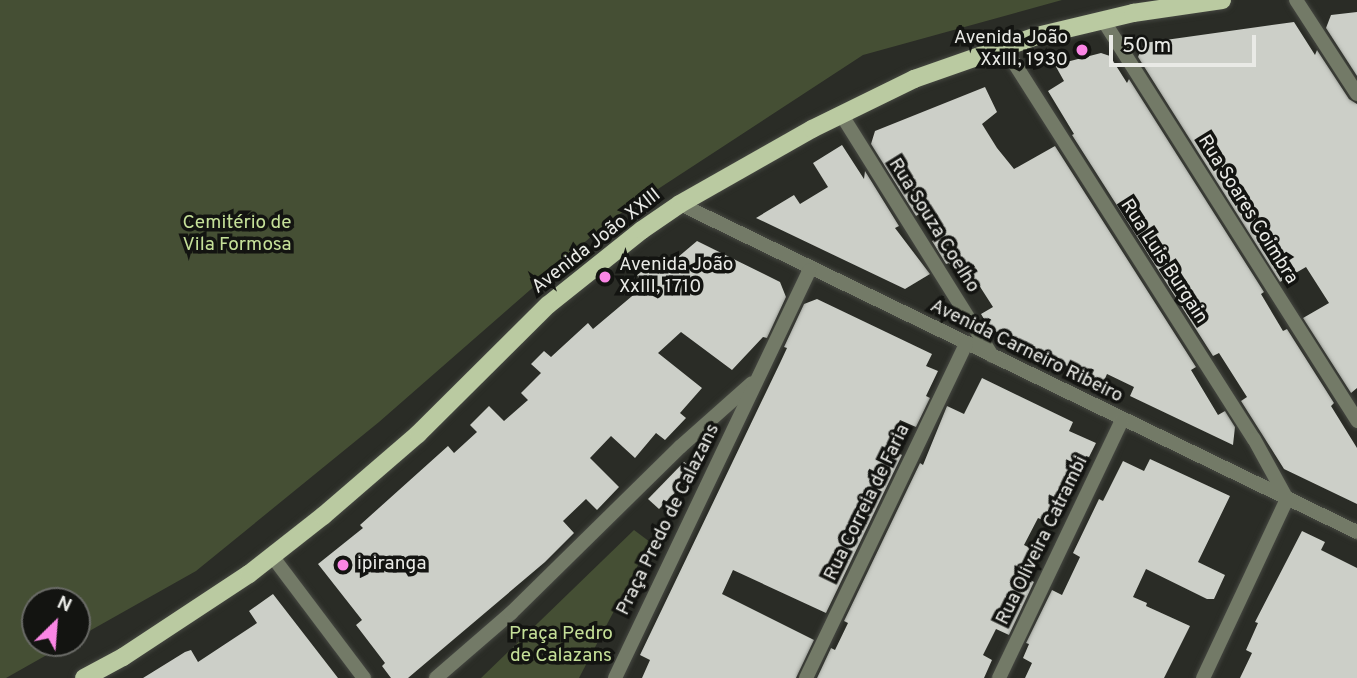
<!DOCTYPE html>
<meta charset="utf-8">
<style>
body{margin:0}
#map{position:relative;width:1357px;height:678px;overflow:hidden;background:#2a2c26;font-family:Overpass,sans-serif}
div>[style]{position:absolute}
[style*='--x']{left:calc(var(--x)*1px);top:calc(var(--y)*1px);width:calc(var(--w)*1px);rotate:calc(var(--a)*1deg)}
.green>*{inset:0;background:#454f34}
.building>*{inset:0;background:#cccfc8}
.roads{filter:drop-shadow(0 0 2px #454741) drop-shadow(0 0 2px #454741)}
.street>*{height:14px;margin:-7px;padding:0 7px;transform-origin:7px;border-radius:7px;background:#737a67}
.primary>*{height:18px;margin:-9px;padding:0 9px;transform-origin:9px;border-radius:9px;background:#bacaa1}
.dots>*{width:19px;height:19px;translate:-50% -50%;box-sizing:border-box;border:4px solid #131411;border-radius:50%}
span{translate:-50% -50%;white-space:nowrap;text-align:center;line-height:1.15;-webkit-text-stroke:7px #131411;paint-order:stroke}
.poi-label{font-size:19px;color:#e9eae6}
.right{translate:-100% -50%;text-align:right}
.left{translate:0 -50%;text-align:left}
.street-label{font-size:19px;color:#e9eae6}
.park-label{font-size:19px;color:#c5e098}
.north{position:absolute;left:21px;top:587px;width:70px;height:70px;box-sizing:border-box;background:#131411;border:2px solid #696a66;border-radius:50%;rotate:25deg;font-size:19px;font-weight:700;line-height:28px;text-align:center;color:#e9eae6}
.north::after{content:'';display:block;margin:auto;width:24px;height:32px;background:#fb86e5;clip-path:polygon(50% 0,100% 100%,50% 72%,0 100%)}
.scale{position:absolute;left:1109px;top:35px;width:147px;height:32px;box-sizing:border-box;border:4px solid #e9eae6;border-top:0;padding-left:9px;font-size:21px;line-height:24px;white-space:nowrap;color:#e9eae6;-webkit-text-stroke:5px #131411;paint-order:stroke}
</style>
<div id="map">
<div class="green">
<div style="clip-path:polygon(0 0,1062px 0,863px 55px,609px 221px,379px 422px,196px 571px,77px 638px,77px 601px,35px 601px,35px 643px,68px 643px,6px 678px,0 678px)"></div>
<div style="clip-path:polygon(634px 530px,650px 542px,579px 678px,481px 678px)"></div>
</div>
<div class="building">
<div style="clip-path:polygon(1357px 12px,1357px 76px,1326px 28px,1331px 15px)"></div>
<div style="clip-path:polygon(1294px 22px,1315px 55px,1317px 50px,1349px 99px,1357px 104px,1357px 388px,1351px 393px,1303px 318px,1329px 303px,1306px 267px,1280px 282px,1138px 57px,1144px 43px)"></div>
<div style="clip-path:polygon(1101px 53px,1110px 56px,1127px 83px,1129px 79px,1264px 292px,1261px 294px,1283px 331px,1287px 329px,1334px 403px,1331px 406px,1357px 448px,1357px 504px,1284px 469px,1241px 401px,1247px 397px,1219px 353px,1213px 356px,1072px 135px,1074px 134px,1048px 91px,1064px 81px,1055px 65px)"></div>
<div style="clip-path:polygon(985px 87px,997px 112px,982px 124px,997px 148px,1014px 169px,1055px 146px,1196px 367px,1191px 370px,1218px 415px,1225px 411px,1235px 427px,1233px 445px,1130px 396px,1134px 387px,1107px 374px,1103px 383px,999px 334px,987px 324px,981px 314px,993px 307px,977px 282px,965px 289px,949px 263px,946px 264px,932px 241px,942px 235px,925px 210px,916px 216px,871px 144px,875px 131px)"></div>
<div style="clip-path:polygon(842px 145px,864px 179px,865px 171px,899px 226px,895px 228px,930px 274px,905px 289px,756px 218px,794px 195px,800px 204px,828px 187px,813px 163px)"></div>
<div style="clip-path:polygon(697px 241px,780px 282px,786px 297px,767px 338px,763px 337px,732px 370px,681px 332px,658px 353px,702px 388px,680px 413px,686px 418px,665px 440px,656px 433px,635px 458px,611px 436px,590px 458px,619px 487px,597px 510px,586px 499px,563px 521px,574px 533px,545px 562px,408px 678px,391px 678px,382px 666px,385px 663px,356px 625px,362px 620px,318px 564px,363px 528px,360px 525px,448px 446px,454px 453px,477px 432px,470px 425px,489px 406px,504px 421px,528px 400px,521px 393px,541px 373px,531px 364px,544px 351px,551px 357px,588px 323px,593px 329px,644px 286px,637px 275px,652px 264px,658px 274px)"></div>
<div style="clip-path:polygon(817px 299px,932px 354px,926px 366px,938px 371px,926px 396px,930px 398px,916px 427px,900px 420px,887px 447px,902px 455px,826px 613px,733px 570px,722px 594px,814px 640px,796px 678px,642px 678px,650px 660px,640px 655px,780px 363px,787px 348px,784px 347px,804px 304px)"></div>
<div style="clip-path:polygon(982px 378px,1073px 422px,1069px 431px,1096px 443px,1089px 457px,1086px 456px,1065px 499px,1059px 496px,1047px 522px,1038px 518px,1024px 545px,1030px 548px,1018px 573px,1034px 582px,1009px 635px,996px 629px,983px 655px,992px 660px,984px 678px,817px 678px,831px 648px,835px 650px,848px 623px,844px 621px,920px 463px,923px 465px,947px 406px,964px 414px)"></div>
<div style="clip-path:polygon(1150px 459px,1230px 496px,1198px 562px,1225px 575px,1214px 599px,1207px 599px,1146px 569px,1133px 597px,1147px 603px,1146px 606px,1190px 626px,1164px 678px,1025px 678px,1032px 663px,1023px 658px,1029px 644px,1026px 643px,1052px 590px,1062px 595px,1080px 557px,1073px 553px,1099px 499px,1103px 501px,1123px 461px,1144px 471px)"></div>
<div style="clip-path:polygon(684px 462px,696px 471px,659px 509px,648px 499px)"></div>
<div style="clip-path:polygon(1302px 531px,1325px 542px,1321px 550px,1357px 568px,1357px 678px,1240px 678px,1252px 653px,1246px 650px,1258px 623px,1255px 622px)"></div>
<div style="clip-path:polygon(273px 594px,338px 678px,143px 678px,185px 652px,191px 650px,198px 662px,257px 623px,249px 611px)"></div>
</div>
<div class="roads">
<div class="street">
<div style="--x:1296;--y:0;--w:112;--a:57"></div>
<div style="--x:1103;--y:20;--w:475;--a:57.6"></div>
<div style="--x:1004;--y:47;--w:465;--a:57.5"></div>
<div style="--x:1254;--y:439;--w:68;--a:61.2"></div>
<div style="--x:1287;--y:499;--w:198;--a:115.1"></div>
<div style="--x:841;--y:114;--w:285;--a:58"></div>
<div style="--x:680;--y:204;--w:752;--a:25.85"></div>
<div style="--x:272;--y:556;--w:153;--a:53"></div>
<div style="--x:436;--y:678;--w:99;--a:-40.9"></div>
<div style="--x:511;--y:613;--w:237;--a:-44.5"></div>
<div style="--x:680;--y:447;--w:96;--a:-41.6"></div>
<div style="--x:615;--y:678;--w:452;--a:-64.5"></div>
<div style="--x:806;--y:678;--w:370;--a:-64.4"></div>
<div style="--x:999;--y:678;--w:286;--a:-64.5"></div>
</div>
<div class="primary">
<div style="--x:84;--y:678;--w:44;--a:-28.3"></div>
<div style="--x:123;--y:657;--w:151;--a:-33.4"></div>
<div style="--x:249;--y:574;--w:94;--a:-38.1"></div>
<div style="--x:323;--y:516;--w:125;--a:-40.8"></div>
<div style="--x:418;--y:434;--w:183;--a:-44.8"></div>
<div style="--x:548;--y:305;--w:120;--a:-38.6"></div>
<div style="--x:642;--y:230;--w:46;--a:-34.4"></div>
<div style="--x:680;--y:204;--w:152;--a:-29.6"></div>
<div style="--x:812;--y:129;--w:114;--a:-26.1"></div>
<div style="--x:914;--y:79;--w:130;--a:-19.3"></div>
<div style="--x:1037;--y:36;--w:99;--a:-13.5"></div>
<div style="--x:1133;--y:13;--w:90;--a:-8.3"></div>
</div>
</div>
<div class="dots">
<div style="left:1082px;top:50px;background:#fb86e5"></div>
<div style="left:605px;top:277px;background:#fb86e5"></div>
<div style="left:343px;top:565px;background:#fb86e5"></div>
</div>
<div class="poi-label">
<span class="right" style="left:1068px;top:50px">Avenida João<br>XxIII, 1930</span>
<span class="left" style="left:619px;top:277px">Avenida João<br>XxIII, 1710</span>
<span class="left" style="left:357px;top:565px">ipiranga</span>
</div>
<div class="street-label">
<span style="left:1247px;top:210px;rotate:58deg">Rua Soares Coimbra</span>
<span style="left:933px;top:226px;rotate:58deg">Rua Souza Coelho</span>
<span style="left:597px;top:242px;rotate:-38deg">Avenida João XXIII</span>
<span style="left:1163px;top:262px;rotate:57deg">Rua Luis Burgain</span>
<span style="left:1026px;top:352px;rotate:26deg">Avenida Carneiro Ribeiro</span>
<span style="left:868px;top:503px;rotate:-64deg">Rua Correia de Faria</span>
<span style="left:669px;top:520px;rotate:-64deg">Praça Predo de Calazans</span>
<span style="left:1043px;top:541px;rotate:-64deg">Rua Oliveira Catrambi</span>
</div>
<div class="park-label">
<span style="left:237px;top:235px">Cemitério de<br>Vila Formosa</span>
<span style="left:561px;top:646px">Praça Pedro<br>de Calazans</span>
</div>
<div class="north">N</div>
<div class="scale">50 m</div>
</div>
